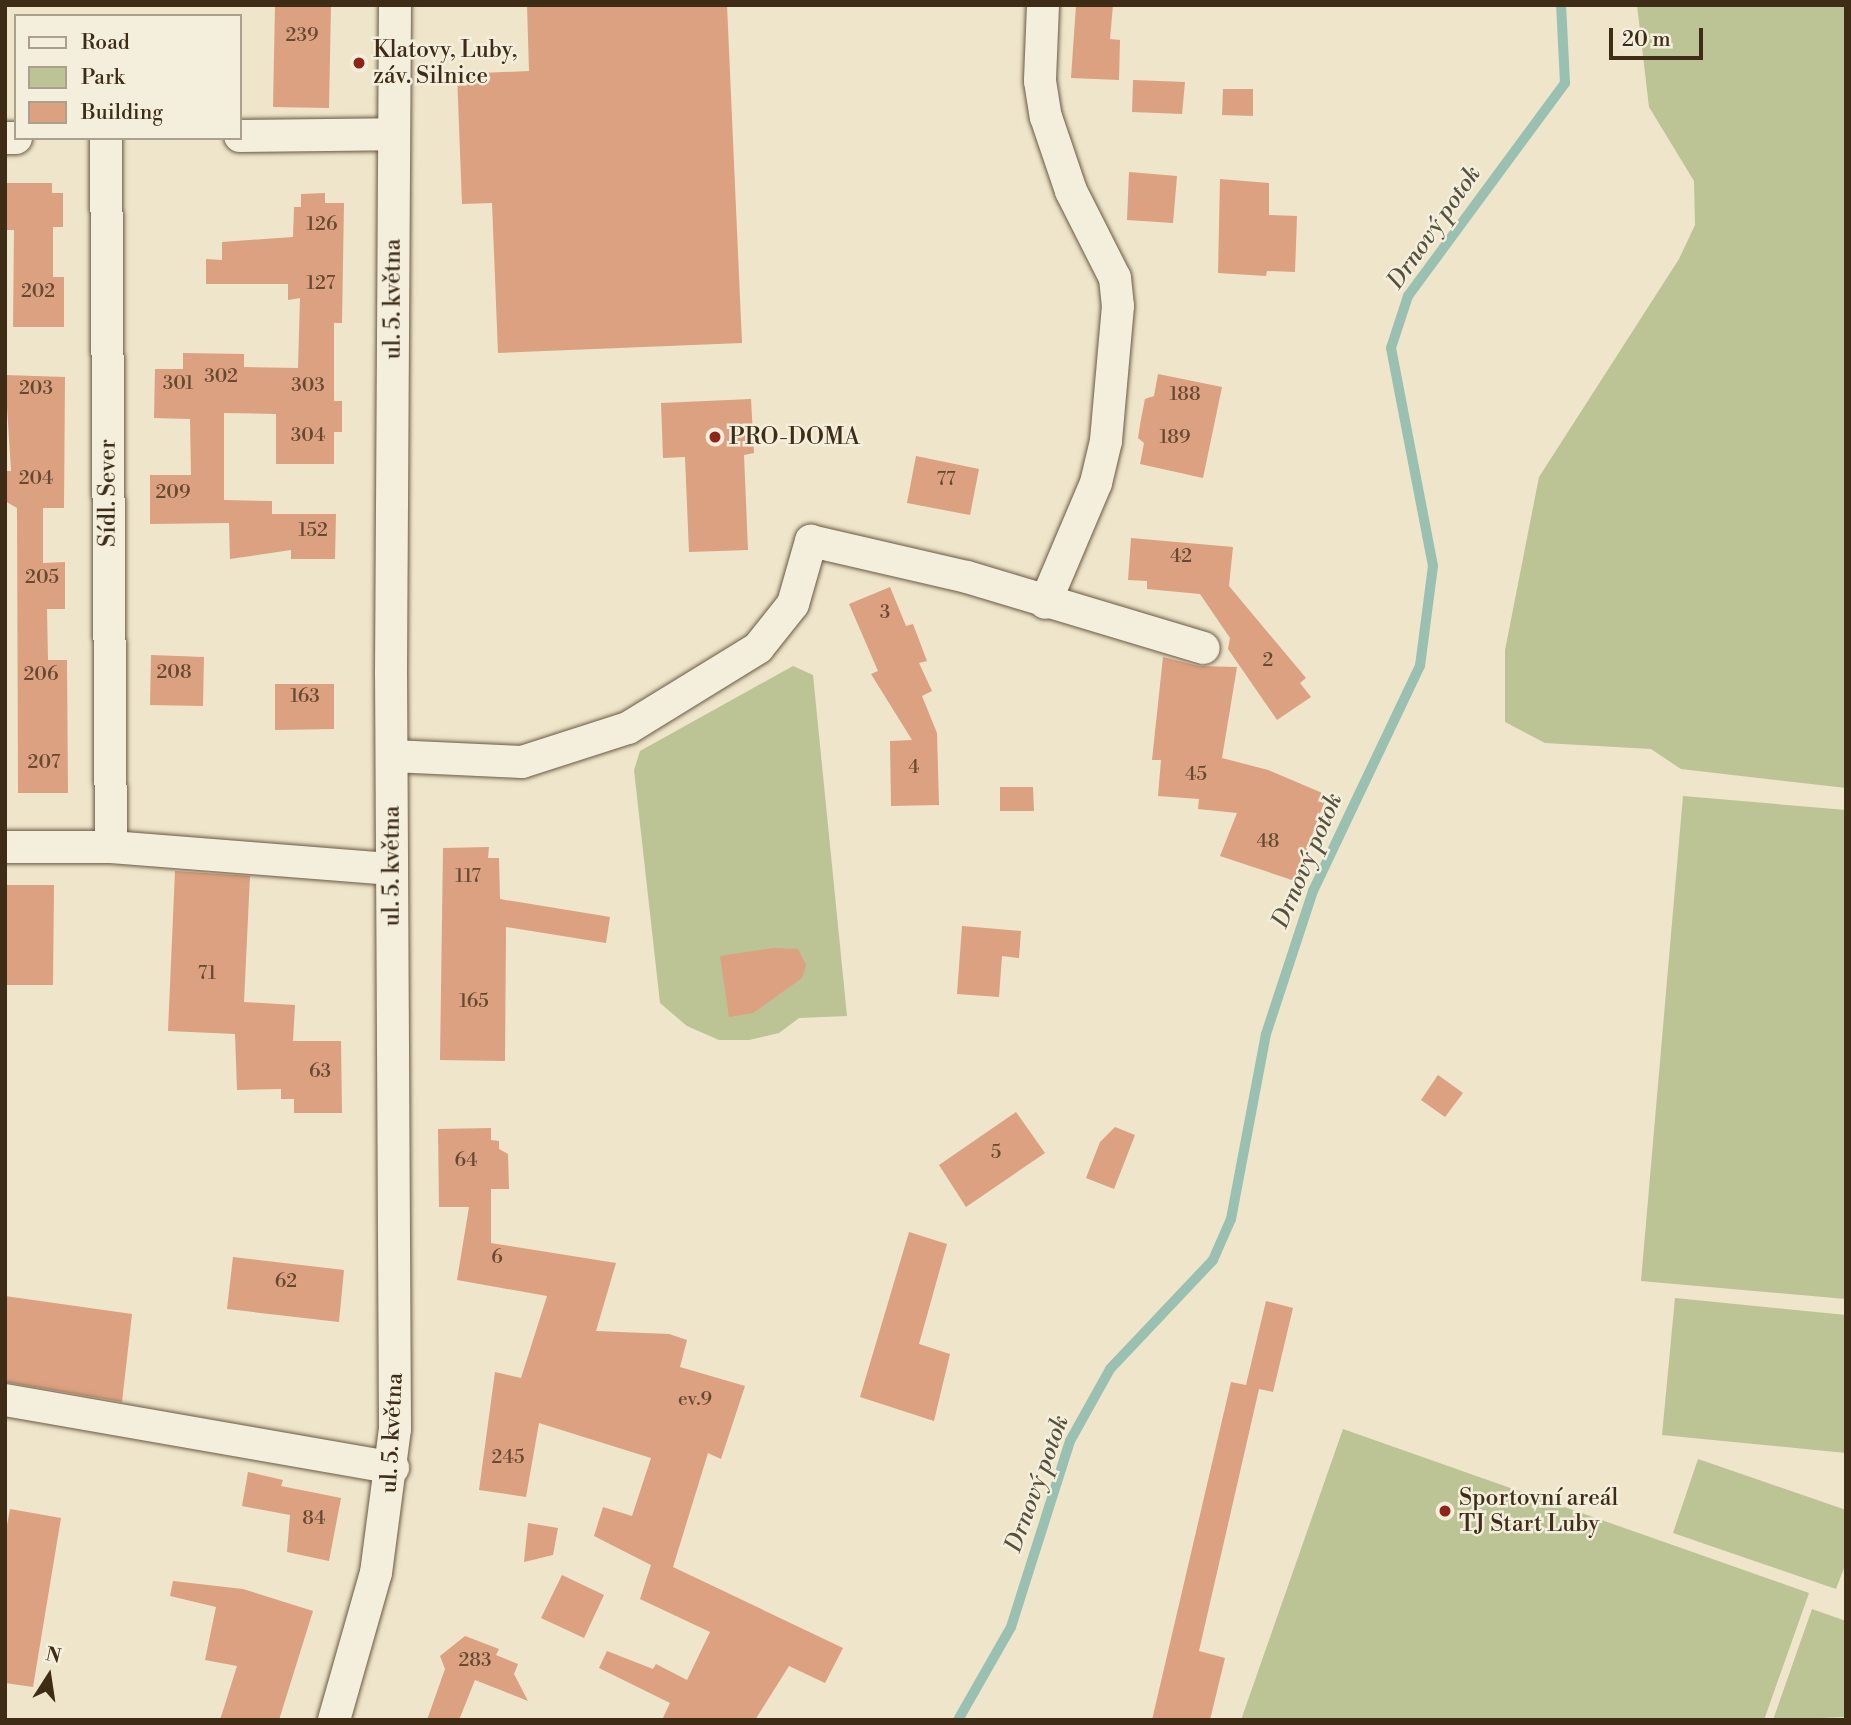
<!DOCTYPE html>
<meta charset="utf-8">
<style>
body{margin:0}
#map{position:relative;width:1851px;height:1725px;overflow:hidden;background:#eee5ca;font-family:"Libre Bodoni",serif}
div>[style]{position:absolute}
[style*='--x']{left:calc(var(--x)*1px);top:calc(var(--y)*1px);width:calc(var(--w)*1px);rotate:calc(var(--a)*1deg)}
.green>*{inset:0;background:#bcc394}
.stream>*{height:10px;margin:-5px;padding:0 5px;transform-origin:5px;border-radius:5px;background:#9ac0b1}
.building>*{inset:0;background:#dba181}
.roads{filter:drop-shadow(0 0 2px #6a5a43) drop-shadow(0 0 2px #6a5a43)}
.minor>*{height:32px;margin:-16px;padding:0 16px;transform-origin:16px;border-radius:16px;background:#f4eedd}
.dots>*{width:19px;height:19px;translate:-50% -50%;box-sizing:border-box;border:4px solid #f4eedd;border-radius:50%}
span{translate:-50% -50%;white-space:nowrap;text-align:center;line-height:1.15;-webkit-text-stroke:5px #f4eedd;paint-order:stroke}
.number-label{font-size:19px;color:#654931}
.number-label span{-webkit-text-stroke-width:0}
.poi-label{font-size:23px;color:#3e2c16}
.left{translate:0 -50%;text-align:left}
.street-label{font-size:23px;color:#3e2c16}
.water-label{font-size:24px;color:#55513d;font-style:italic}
.frame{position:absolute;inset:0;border:7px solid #3e2c16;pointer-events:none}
.legend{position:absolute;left:14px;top:14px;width:228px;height:126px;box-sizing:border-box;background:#f4eedd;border:2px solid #aba08d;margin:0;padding:9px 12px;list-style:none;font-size:21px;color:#3e2c16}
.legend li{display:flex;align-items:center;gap:14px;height:35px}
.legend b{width:35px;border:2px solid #aba08d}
.north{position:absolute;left:14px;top:1641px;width:70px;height:70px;-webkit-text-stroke:5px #f4eedd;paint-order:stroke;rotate:12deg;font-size:19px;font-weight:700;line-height:28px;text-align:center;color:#3e2c16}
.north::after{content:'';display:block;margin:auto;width:24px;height:32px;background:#3e2c16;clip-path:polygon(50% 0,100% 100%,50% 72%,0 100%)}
.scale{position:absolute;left:1609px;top:28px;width:94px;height:32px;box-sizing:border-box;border:4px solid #3e2c16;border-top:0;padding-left:9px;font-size:21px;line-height:24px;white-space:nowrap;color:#3e2c16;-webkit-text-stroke:5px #f4eedd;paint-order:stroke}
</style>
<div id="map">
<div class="green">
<div style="clip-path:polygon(1637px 5px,1846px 5px,1846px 788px,1681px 769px,1651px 749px,1545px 743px,1505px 722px,1505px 650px,1539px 477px,1679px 259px,1695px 225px,1694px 181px,1649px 107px)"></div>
<div style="clip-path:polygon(793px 666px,813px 675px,847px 1016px,799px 1018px,779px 1033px,749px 1040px,719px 1040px,687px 1026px,660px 1003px,634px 770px,640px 751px)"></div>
<div style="clip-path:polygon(1683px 796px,1846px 810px,1846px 1299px,1641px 1281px)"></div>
<div style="clip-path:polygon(1675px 1298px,1846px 1315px,1846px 1453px,1662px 1435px)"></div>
<div style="clip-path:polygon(1343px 1429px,1809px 1593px,1764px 1720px,1241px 1720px)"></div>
<div style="clip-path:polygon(1698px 1459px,1846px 1510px,1846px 1563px,1836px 1589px,1673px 1533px)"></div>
<div style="clip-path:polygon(1812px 1609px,1846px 1621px,1846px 1717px,1773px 1720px)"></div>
</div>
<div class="stream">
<div style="--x:958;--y:1720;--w:107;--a:-60.3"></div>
<div style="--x:1011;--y:1627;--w:195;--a:-72.4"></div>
<div style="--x:1070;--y:1441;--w:82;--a:-60.9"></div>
<div style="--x:1110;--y:1369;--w:150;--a:-46.6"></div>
<div style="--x:1213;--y:1260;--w:45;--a:-66.3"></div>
<div style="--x:1231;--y:1219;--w:188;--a:-79.3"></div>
<div style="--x:1266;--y:1034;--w:151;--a:-71.8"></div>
<div style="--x:1313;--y:891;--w:249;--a:-64.6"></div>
<div style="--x:1420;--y:666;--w:101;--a:-82.6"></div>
<div style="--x:1433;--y:566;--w:222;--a:-100.9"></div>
<div style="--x:1391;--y:348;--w:55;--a:-71.9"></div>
<div style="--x:1408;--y:296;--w:265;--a:-53.6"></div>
<div style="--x:1565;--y:83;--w:78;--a:-92.9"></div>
</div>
<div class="building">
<div style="clip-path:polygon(275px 5px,331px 5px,329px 108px,273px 107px)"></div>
<div style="clip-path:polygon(527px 5px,727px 5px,742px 343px,498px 353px,492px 203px,462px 204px,457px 74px,529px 71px)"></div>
<div style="clip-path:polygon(1076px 5px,1113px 5px,1110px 39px,1120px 40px,1119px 80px,1071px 78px)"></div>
<div style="clip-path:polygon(1133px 80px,1185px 82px,1182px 114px,1132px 112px)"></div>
<div style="clip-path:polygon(1223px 89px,1253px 89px,1253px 116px,1222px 115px)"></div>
<div style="clip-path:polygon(1129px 172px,1177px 176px,1173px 223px,1127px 220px)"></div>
<div style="clip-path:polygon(1220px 179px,1269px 183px,1269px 215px,1297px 216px,1295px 272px,1267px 271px,1266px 276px,1218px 273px)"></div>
<div style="clip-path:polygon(5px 183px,52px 183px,52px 193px,63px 193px,63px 227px,53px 227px,53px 277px,64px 277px,64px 327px,13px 327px,14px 230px,5px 230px)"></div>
<div style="clip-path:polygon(325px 193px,325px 203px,344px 203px,342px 323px,334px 323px,334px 401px,342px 401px,342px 432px,334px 432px,334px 464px,276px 464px,276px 414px,224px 413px,224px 500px,272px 501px,272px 514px,336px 514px,335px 559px,291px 559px,291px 550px,230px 559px,229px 523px,150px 524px,150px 475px,191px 475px,190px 419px,154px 418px,155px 369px,183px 369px,183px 353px,244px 354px,244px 367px,298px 368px,300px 298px,288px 300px,288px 284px,206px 284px,206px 259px,222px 260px,222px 242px,293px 237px,294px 207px,301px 207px,301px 194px)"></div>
<div style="clip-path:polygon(1158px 374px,1222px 387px,1203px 478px,1140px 464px,1144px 443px,1138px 438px,1141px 419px,1145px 399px,1154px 396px)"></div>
<div style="clip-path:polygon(5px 375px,65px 377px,64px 508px,43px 508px,43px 563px,65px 562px,65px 609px,47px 609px,48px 660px,67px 660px,68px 793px,18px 793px,17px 508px,5px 501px,5px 471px,11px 471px)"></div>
<div style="clip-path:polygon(751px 399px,754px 453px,744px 455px,748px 550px,689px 552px,685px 457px,663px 458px,661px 403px)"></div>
<div style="clip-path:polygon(916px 456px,979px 469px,970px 515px,907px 503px)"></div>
<div style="clip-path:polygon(1131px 538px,1233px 547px,1229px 586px,1306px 678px,1300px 683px,1311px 697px,1277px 720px,1228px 649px,1230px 638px,1200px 594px,1147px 589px,1147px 581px,1128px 580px)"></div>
<div style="clip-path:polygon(890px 587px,906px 626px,913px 624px,927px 661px,919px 663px,932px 691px,922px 696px,937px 733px,939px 805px,891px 806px,890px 741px,912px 740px,871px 674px,878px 671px,849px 604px)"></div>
<div style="clip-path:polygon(151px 655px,204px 657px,203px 706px,150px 705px)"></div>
<div style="clip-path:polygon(1163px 657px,1199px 666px,1237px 667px,1222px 758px,1268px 770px,1327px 795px,1295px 881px,1220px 856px,1237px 813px,1198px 809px,1199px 799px,1158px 796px,1161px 760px,1152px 760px)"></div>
<div style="clip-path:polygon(275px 684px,334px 684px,334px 729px,275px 730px)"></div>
<div style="clip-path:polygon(1000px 787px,1033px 787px,1034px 811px,1000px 811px)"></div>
<div style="clip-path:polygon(489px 847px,488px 858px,499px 858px,500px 899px,610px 917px,606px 943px,506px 927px,505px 1061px,440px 1060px,443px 848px)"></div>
<div style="clip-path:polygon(175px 871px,250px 876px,244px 1002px,295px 1005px,293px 1041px,341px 1041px,342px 1113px,294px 1113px,294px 1099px,281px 1099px,281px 1089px,237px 1090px,235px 1034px,168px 1031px)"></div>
<div style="clip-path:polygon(5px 885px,54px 885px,53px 985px,7px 985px)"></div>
<div style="clip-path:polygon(962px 926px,1021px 931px,1019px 958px,1002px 956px,999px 997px,957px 994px)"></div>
<div style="clip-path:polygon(774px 948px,798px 949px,806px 965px,802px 978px,753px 1013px,729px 1017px,720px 956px)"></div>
<div style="clip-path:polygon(1438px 1075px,1463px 1093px,1445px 1117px,1421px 1100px)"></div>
<div style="clip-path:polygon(1016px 1112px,1045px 1153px,966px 1207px,939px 1165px)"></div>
<div style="clip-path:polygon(1115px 1127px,1135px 1135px,1114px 1189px,1086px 1178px,1100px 1142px)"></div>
<div style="clip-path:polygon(491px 1128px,491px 1140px,499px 1141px,499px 1149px,508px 1154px,509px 1189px,491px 1189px,491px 1243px,616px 1263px,596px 1331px,669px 1334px,687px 1340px,680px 1367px,745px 1386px,721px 1459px,708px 1453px,673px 1567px,843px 1648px,825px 1683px,789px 1666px,755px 1720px,662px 1720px,670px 1703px,599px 1668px,607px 1651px,653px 1669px,656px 1664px,687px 1680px,710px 1632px,640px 1599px,651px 1565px,594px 1536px,603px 1507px,632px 1516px,651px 1458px,539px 1423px,526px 1497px,479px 1490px,495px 1372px,521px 1378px,547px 1296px,457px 1280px,469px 1207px,439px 1207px,438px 1129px)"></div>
<div style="clip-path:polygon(909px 1232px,947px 1244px,919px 1344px,950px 1354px,934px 1421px,860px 1397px)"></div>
<div style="clip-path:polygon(233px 1257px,344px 1270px,339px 1322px,227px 1309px)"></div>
<div style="clip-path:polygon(5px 1296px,132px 1314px,122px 1402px,5px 1382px)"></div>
<div style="clip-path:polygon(1266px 1301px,1293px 1308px,1273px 1392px,1259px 1389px,1199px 1651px,1225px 1658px,1210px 1720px,1152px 1720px,1231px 1382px,1246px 1385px)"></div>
<div style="clip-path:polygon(248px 1472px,283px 1480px,281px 1486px,341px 1498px,329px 1561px,287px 1552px,290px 1515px,242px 1506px)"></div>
<div style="clip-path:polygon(10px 1509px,61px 1518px,33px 1687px,5px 1683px,5px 1536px)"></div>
<div style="clip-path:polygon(528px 1523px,558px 1528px,553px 1555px,524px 1562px)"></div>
<div style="clip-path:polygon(562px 1575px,604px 1595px,584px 1638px,541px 1618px)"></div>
<div style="clip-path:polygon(173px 1581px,243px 1589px,313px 1611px,279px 1720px,220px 1720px,237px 1666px,205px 1660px,216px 1607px,170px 1596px)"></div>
<div style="clip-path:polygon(465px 1636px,499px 1649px,496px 1655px,518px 1664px,514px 1674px,528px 1701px,475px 1680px,459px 1720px,427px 1720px,445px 1669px,440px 1656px)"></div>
</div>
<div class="roads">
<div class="minor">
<div style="--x:1043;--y:5;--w:76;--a:92.3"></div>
<div style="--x:1040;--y:81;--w:36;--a:81"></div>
<div style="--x:1046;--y:117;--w:78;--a:71.3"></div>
<div style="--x:1071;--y:191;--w:97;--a:63.2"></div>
<div style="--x:1115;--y:278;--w:28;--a:84"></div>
<div style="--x:1118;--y:306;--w:136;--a:95.1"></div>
<div style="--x:1106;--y:441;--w:43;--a:103.4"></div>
<div style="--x:1096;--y:483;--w:130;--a:113"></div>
<div style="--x:240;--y:136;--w:153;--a:-0.7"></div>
<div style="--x:5;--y:138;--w:11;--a:0"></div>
<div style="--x:106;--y:138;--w:709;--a:89.6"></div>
<div style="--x:392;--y:756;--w:130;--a:2.6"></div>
<div style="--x:522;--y:762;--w:111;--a:-17.8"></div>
<div style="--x:628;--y:728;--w:153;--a:-31.6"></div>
<div style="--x:758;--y:648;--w:56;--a:-51.5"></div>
<div style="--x:793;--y:604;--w:66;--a:-74.1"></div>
<div style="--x:811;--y:541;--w:160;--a:13"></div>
<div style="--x:967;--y:577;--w:247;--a:16.7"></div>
<div style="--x:5;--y:847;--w:106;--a:0"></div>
<div style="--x:111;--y:847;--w:282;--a:4.5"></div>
<div style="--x:5;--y:1400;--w:394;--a:9.9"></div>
<div style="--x:334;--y:1720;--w:153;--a:-74.1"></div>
<div style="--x:376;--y:1573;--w:145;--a:-82.5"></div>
<div style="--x:395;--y:1429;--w:755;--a:-90.3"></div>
<div style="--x:391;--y:674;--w:669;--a:-89.66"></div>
</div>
</div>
<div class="dots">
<div style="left:359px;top:63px;background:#8f2418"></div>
<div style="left:715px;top:437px;background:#8f2418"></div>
<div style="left:1445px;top:1511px;background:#8f2418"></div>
</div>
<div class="number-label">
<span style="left:302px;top:36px">239</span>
<span style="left:322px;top:225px">126</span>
<span style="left:321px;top:284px">127</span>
<span style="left:38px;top:292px">202</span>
<span style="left:221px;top:377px">302</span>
<span style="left:178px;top:384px">301</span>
<span style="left:308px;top:386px">303</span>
<span style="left:36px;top:389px">203</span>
<span style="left:1185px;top:395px">188</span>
<span style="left:308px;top:436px">304</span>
<span style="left:1175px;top:438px">189</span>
<span style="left:36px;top:479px">204</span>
<span style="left:946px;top:480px">77</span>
<span style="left:173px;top:493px">209</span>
<span style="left:313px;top:531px">152</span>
<span style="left:1181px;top:557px">42</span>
<span style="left:42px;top:578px">205</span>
<span style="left:885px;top:613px">3</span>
<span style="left:1268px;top:661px">2</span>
<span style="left:174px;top:673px">208</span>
<span style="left:41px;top:675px">206</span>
<span style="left:305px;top:697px">163</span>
<span style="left:44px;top:763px">207</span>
<span style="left:914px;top:768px">4</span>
<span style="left:1196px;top:775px">45</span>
<span style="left:1268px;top:842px">48</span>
<span style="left:468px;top:877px">117</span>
<span style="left:207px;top:974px">71</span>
<span style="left:474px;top:1002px">165</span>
<span style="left:320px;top:1072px">63</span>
<span style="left:996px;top:1153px">5</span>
<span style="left:466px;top:1161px">64</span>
<span style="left:497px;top:1258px">6</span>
<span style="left:286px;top:1282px">62</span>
<span style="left:695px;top:1400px">ev.9</span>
<span style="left:508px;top:1458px">245</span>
<span style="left:314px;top:1519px">84</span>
<span style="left:475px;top:1661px">283</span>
</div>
<div class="poi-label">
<span class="left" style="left:373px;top:63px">Klatovy, Luby,<br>záv. Silnice</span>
<span class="left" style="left:729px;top:437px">PRO-DOMA</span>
<span class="left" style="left:1459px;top:1511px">Sportovní areál<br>TJ Start Luby</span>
</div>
<div class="street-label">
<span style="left:393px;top:299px;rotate:-90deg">ul. 5. května</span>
<span style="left:108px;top:493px;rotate:-90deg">Sídl. Sever</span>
<span style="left:392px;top:866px;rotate:-90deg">ul. 5. května</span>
<span style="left:392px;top:1433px;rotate:-87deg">ul. 5. května</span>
</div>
<div class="water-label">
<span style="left:1435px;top:228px;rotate:-55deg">Drnový potok</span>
<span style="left:1308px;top:861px;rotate:-67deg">Drnový potok</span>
<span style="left:1038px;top:1484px;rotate:-70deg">Drnový potok</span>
</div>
<div class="frame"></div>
<ul class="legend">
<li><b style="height:9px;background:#f4eedd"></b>Road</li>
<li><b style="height:19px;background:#bcc394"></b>Park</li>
<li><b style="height:19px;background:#dba181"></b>Building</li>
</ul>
<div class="north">N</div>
<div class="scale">20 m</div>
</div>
